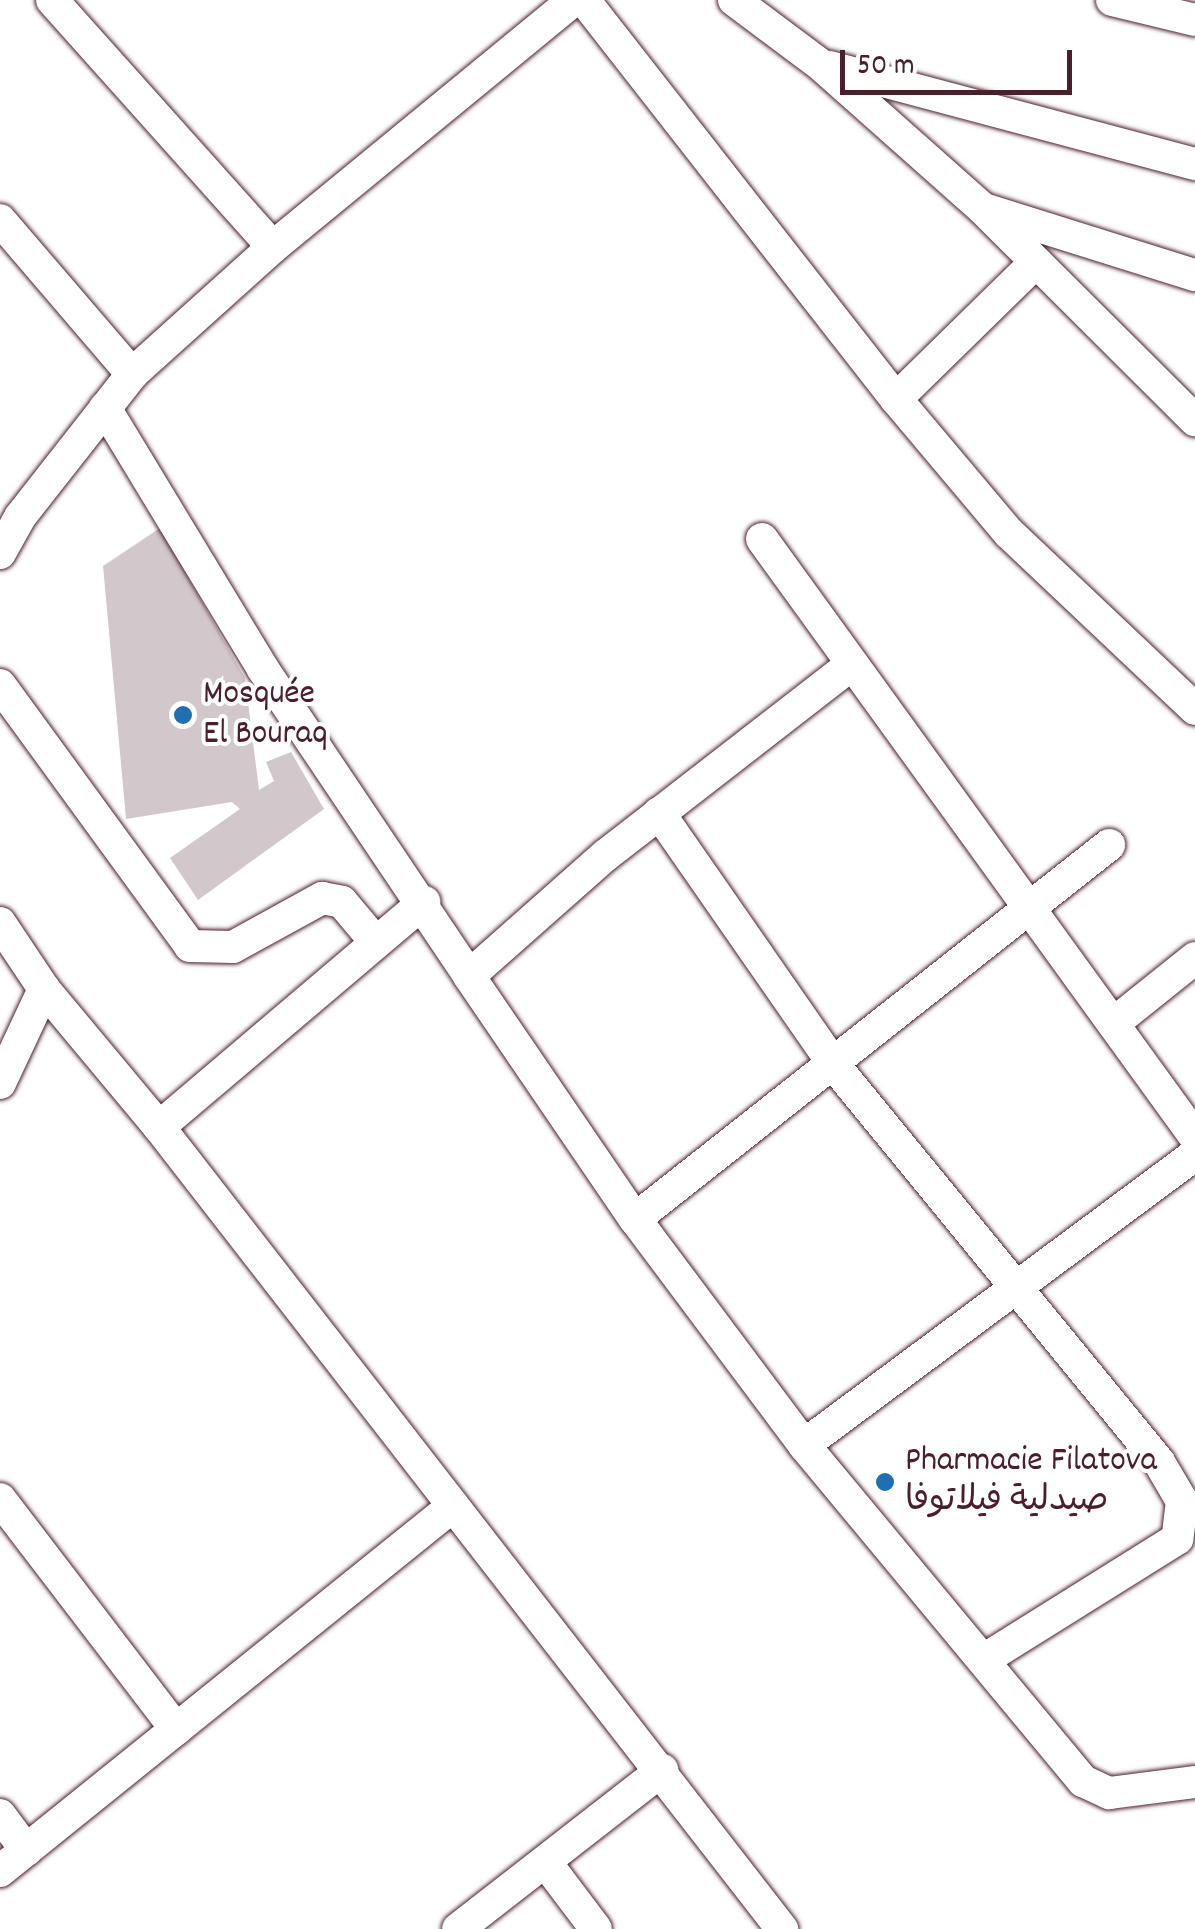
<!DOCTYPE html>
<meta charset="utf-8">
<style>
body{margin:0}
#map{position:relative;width:1195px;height:1929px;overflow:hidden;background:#fff;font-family:Dekko,"Playpen Sans Arabic",sans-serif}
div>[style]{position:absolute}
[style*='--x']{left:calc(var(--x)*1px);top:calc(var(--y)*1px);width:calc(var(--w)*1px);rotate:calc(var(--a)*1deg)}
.building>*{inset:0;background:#d2c7cb}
.roads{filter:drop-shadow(0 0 2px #4a1f2b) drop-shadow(0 0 2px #4a1f2b)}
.minor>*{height:32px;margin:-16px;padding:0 16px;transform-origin:16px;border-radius:16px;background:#fff}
.dots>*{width:28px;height:28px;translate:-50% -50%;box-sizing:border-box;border:5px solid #fff;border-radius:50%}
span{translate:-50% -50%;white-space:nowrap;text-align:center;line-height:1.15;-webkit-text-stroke:8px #fff;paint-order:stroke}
.poi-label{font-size:35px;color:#4a1f2b}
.left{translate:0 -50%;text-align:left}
.scale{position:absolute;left:840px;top:50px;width:232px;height:45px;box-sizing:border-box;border:5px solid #4a1f2b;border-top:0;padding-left:12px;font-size:30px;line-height:35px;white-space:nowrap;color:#4a1f2b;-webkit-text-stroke:8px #fff;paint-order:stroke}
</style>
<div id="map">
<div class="building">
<div style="clip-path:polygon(160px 528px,245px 678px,259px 790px,274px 781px,266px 762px,291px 752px,324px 809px,198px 900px,170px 858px,240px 809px,232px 802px,126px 819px,103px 566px)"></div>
</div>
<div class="roads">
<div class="minor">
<div style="--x:52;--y:0;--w:331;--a:48.2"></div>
<div style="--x:584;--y:0;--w:507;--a:51.98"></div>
<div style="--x:896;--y:399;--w:175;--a:49.9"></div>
<div style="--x:1009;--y:533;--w:256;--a:43.4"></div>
<div style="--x:734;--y:0;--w:109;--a:36.8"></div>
<div style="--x:821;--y:65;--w:215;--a:41.6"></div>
<div style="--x:982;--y:208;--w:301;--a:44.9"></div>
<div style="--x:1112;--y:0;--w:85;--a:13.5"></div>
<div style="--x:830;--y:67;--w:378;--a:14.9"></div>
<div style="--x:987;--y:210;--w:218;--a:17.4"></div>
<div style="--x:0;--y:220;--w:203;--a:49.4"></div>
<div style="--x:896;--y:399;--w:194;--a:-44.4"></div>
<div style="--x:105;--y:408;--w:305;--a:58.8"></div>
<div style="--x:263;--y:669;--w:370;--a:56.1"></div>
<div style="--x:469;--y:976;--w:294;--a:55.7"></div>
<div style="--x:635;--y:1219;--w:282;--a:53.2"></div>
<div style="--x:804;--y:1445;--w:437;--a:50.3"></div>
<div style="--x:1083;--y:1781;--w:29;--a:25"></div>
<div style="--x:1109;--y:1793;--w:87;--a:-7.3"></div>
<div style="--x:762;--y:539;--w:738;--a:54.09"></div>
<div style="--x:0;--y:553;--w:41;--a:-60.9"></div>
<div style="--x:20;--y:517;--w:182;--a:-51.9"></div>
<div style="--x:132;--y:374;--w:190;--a:-42"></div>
<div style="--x:273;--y:247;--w:389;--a:-39.4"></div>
<div style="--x:0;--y:685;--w:323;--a:53.9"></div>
<div style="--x:190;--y:946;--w:43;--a:1.3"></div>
<div style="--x:233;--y:947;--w:102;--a:-28.8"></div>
<div style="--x:322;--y:898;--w:20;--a:11"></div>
<div style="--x:342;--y:902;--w:50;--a:49.9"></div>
<div style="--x:659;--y:813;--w:307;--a:55.2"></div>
<div style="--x:834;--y:1065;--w:513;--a:50.69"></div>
<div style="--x:1159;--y:1462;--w:45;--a:59.5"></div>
<div style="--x:1182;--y:1501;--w:38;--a:97"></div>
<div style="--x:1177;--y:1539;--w:226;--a:148"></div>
<div style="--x:0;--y:923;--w:79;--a:56.3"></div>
<div style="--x:44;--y:989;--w:180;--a:50.2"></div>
<div style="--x:159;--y:1127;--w:1016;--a:52.16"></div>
<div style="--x:469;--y:976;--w:183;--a:-41.5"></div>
<div style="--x:606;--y:855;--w:311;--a:-37.8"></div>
<div style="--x:1114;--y:1023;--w:104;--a:-38.7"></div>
<div style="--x:0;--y:1083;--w:104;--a:-64.9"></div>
<div style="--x:159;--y:1127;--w:348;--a:-40.3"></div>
<div style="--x:635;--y:1219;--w:604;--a:-38.27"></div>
<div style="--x:804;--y:1445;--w:487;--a:-36.6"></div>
<div style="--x:0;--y:1499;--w:290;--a:52.6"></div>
<div style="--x:0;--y:1815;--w:44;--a:53.4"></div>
<div style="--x:547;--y:1864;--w:81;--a:53"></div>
<div style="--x:0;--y:1871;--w:582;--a:-38.86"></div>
<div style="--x:458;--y:1929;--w:259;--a:-37.9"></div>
</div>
</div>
<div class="dots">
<div style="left:183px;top:715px;background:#1f6fb2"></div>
<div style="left:885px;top:1482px;background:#1f6fb2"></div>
</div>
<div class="poi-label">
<span class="left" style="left:203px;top:715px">Mosquée<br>El Bouraq</span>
<span class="left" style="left:905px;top:1482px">Pharmacie Filatova<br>صيدلية فيلاتوفا</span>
</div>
<div class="scale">50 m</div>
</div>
